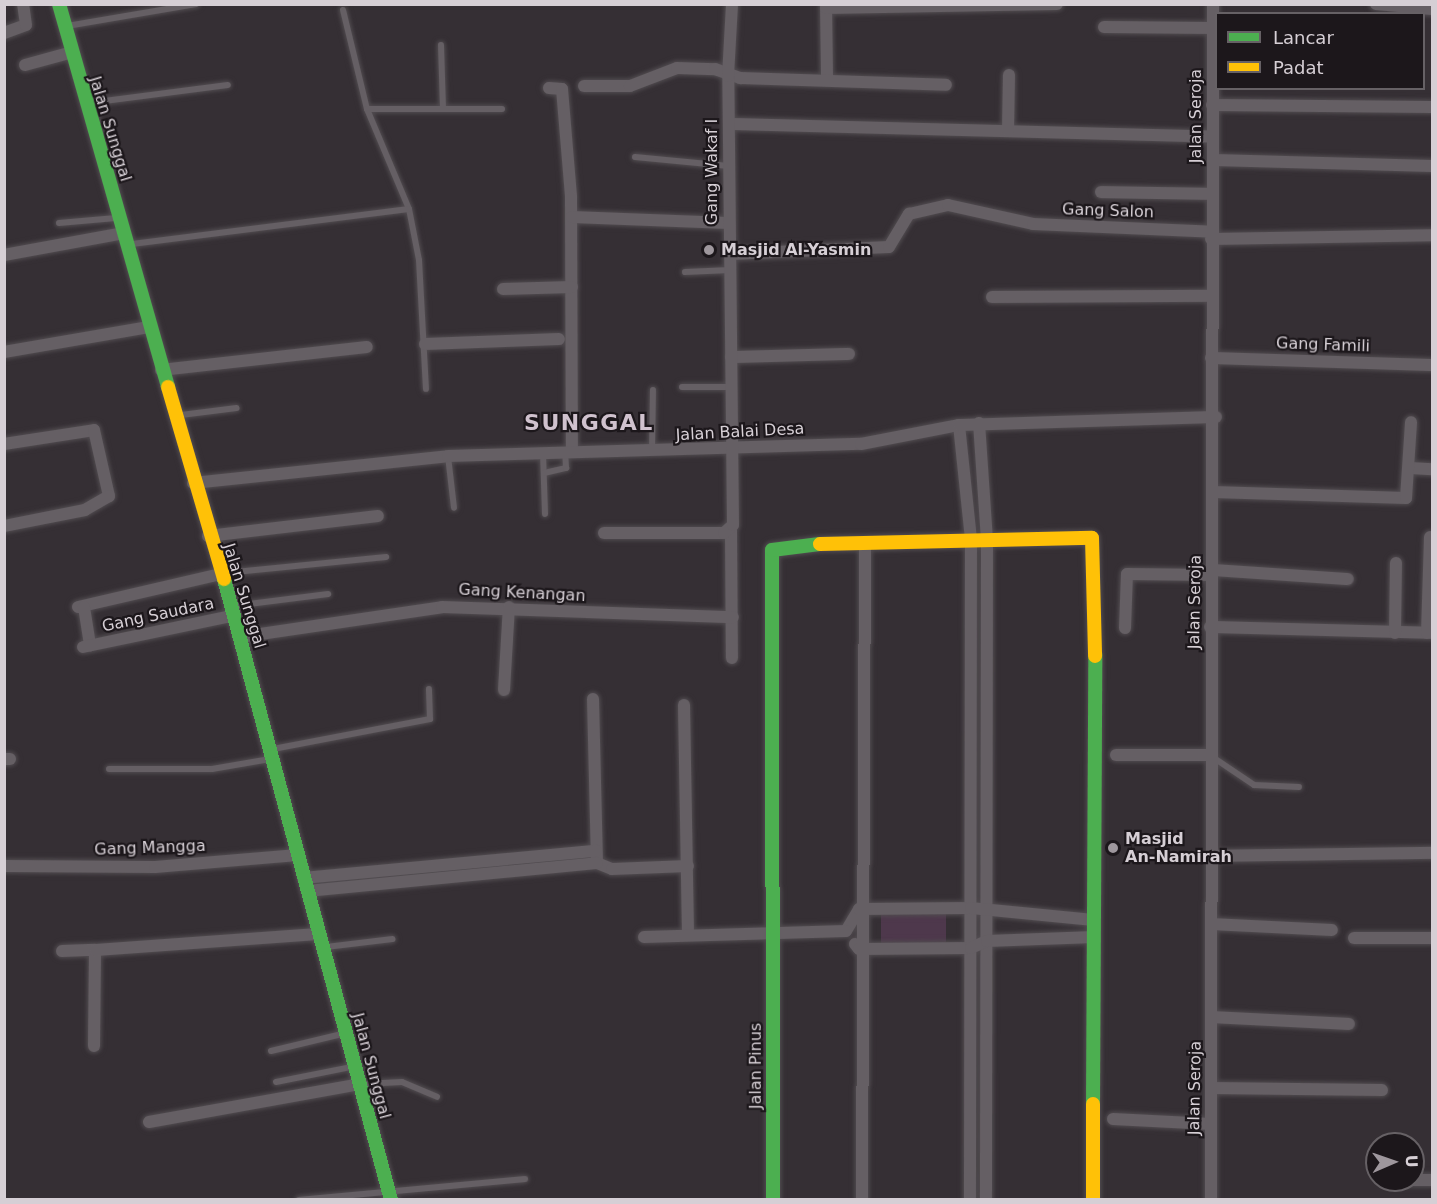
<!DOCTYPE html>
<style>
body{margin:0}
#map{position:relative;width:1437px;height:1204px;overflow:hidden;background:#352f34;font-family:"DejaVu Sans",sans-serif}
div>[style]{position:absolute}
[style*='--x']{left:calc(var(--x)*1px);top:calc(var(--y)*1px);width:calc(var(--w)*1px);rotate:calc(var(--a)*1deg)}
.green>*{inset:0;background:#4e384c}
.roads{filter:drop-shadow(0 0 2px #514c50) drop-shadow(0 0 2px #514c50)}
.lane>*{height:6px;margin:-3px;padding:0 3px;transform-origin:3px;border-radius:3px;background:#655f64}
.street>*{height:12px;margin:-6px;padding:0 6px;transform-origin:6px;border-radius:6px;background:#655f64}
.fast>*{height:14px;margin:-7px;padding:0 7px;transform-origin:7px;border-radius:7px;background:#4caf50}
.slow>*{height:14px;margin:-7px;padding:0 7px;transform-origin:7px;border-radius:7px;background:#ffc107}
.dots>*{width:16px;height:16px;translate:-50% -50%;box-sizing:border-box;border:3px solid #1c171b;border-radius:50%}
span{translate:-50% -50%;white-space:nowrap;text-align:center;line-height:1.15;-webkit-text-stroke:4.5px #1c171b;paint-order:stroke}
.street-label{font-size:16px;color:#d6cfd5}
.poi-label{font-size:16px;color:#d6cfd5;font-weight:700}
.left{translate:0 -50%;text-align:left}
.district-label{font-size:22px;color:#d0c2ce;font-weight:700;letter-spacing:1.5px}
.frame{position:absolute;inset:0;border:6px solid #d6cfd5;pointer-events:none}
.legend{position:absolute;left:1215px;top:12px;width:210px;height:78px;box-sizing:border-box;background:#1c171b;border:2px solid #666165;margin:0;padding:8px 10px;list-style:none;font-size:18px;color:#d6cfd5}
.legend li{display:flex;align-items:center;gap:12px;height:30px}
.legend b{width:30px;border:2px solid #666165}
.north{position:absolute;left:1365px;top:1132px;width:60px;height:60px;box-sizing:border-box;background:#1c171b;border:2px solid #666165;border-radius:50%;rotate:88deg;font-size:16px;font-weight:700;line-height:24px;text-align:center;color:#d6cfd5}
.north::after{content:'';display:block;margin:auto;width:21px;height:27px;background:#9e979d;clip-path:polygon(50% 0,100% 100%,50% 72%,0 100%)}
</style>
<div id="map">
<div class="green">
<div style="clip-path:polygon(881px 912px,946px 912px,946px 948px,881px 947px)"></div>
</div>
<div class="roads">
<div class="lane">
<div style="--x:343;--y:10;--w:102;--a:76.4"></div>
<div style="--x:367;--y:109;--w:108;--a:67.2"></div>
<div style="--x:409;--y:209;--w:52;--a:78.9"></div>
<div style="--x:419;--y:260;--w:129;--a:86.9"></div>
<div style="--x:67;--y:26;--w:131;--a:-9.7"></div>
<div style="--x:441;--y:45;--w:64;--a:88.2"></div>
<div style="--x:89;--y:103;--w:140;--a:-7.4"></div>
<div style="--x:367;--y:109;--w:135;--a:0"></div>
<div style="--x:635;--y:157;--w:94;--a:5.5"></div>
<div style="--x:59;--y:223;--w:57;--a:-5"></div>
<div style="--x:132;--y:244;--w:279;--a:-7.2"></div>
<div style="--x:685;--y:272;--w:45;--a:-2.5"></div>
<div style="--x:682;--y:387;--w:50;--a:0"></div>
<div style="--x:181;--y:415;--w:56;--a:-7.1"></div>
<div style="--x:652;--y:452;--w:62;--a:-89.1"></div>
<div style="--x:543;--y:453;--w:61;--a:88.1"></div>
<div style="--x:448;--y:456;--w:52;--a:83.4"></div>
<div style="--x:544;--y:473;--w:23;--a:-13"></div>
<div style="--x:566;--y:468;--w:17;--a:-93"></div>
<div style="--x:225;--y:573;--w:162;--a:-5.7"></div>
<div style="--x:233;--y:606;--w:96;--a:-7.2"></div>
<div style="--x:273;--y:749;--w:160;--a:-10.8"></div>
<div style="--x:430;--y:719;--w:30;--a:-92"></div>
<div style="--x:1211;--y:756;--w:52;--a:34"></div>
<div style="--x:1254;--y:785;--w:45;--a:2.5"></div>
<div style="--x:109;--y:769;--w:103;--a:0"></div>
<div style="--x:212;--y:769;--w:59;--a:-9.8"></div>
<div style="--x:326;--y:947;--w:67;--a:-6.8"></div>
<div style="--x:271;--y:1051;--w:73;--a:-13.5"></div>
<div style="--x:276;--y:1082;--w:76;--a:-11.3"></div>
<div style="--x:363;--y:1084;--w:39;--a:-3"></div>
<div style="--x:402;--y:1082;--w:38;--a:23"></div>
<div style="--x:299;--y:1200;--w:227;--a:-5.3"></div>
</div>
<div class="street">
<div style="--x:826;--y:4;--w:76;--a:89.2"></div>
<div style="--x:1376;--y:4;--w:56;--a:5.1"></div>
<div style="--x:826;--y:8;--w:231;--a:-1"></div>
<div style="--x:1104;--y:27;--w:109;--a:0.5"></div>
<div style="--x:4;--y:33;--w:23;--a:-20"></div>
<div style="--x:26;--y:25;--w:21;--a:-98"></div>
<div style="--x:25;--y:65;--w:46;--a:-15.3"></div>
<div style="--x:584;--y:86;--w:46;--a:0"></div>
<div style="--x:630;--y:86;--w:50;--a:-21"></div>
<div style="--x:677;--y:68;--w:38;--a:2"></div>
<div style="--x:715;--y:69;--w:27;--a:20"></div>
<div style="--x:740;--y:78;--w:206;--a:1.9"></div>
<div style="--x:549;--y:88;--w:13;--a:4"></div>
<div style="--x:562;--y:89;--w:108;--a:85.2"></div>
<div style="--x:571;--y:197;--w:253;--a:89.8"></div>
<div style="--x:1212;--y:105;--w:220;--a:0.5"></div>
<div style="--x:730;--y:124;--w:483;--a:1.5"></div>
<div style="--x:1008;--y:131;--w:56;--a:-89"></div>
<div style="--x:1214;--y:160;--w:218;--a:1.6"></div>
<div style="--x:1101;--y:192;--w:112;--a:1"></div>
<div style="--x:572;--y:217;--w:156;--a:2.2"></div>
<div style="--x:1211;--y:239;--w:221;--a:-1"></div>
<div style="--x:730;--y:254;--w:159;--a:-2.5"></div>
<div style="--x:889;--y:247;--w:39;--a:-59"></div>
<div style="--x:909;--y:214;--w:40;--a:-13"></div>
<div style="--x:948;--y:205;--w:87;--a:12.6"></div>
<div style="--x:1033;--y:224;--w:180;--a:2.5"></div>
<div style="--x:4;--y:255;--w:122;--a:-10.4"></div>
<div style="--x:503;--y:289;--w:69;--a:-1.7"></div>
<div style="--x:992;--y:297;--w:219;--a:-0.3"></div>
<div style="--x:425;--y:344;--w:134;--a:-2.1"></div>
<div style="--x:4;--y:352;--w:147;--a:-9.8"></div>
<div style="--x:731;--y:357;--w:118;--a:-1.5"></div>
<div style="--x:1211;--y:358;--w:221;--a:1.8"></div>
<div style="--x:161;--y:370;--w:207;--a:-6.4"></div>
<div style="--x:979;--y:423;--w:116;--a:86.1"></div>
<div style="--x:987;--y:539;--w:661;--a:90.09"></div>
<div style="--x:959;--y:425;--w:116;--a:84"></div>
<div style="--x:971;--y:540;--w:660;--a:90.09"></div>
<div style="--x:4;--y:444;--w:91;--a:-8.8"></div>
<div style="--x:94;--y:430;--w:68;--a:77.2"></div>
<div style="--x:109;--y:496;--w:28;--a:150"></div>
<div style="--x:85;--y:510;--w:83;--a:168.8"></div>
<div style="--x:1410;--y:468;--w:22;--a:3"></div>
<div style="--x:193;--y:483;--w:256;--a:-6"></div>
<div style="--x:448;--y:456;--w:413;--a:-1.7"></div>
<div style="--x:861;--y:444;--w:100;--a:-11"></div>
<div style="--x:959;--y:425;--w:257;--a:-1.8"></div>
<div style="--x:1213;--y:492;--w:193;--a:1.8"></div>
<div style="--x:1406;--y:498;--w:76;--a:-86.2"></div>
<div style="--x:731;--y:530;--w:128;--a:89.6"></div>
<div style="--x:604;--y:533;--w:120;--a:0"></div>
<div style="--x:724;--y:533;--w:12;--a:-42"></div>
<div style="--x:733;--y:525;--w:449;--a:-90.6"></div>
<div style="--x:728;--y:76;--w:72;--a:-86.8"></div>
<div style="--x:208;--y:536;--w:171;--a:-6.7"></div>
<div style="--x:1212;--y:570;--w:136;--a:3.8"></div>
<div style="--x:78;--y:607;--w:147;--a:-13"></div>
<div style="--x:84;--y:607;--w:39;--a:81"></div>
<div style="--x:1210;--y:627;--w:222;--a:1.5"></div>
<div style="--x:1125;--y:628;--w:54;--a:-87.9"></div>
<div style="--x:1127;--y:574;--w:85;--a:0.7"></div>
<div style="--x:1395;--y:633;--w:70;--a:-89.2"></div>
<div style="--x:1427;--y:633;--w:96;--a:-88.2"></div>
<div style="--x:240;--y:637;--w:204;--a:-8.4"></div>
<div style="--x:442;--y:607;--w:291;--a:2"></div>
<div style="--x:83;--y:647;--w:152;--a:-11.8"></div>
<div style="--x:504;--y:690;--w:83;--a:-86.6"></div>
<div style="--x:593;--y:699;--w:164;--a:88.6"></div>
<div style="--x:597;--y:863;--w:16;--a:22"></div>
<div style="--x:612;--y:869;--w:76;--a:-2.3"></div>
<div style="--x:684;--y:705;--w:229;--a:89"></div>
<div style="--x:1116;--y:755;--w:95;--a:0"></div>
<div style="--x:4;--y:759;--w:6;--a:0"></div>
<div style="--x:1211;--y:856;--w:221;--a:-0.8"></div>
<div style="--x:4;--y:866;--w:151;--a:0.4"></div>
<div style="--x:155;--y:867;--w:143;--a:-4.8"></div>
<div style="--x:303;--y:878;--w:294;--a:-5.3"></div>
<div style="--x:307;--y:891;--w:291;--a:-5.5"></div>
<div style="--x:1211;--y:924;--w:121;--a:2.8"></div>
<div style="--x:846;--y:931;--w:26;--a:-59"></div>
<div style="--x:859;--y:909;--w:112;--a:-0.5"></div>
<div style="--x:971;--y:908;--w:123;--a:5.6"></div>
<div style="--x:644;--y:937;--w:202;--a:-1.7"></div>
<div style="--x:1354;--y:938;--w:78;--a:0"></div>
<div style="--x:855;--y:944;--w:6;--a:51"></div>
<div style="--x:859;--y:949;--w:112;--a:-0.5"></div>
<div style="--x:971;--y:948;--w:17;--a:-24"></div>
<div style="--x:987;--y:941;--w:107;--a:-2.1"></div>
<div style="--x:62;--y:951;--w:33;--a:-2"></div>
<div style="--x:1212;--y:1017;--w:137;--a:2.9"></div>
<div style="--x:94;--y:1046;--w:96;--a:-89.4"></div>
<div style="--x:95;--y:950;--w:224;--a:-4.1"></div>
<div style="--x:1211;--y:1088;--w:171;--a:0.7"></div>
<div style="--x:1113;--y:1119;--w:98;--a:2.9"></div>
<div style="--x:149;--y:1122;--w:214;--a:-10.2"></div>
<div style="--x:1392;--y:1180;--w:40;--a:0"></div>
<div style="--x:862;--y:1200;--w:656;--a:-89.74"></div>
<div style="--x:1211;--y:1200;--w:1196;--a:-89.9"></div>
</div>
<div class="fast">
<div style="--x:59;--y:4;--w:398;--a:74.1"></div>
<div style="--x:224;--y:579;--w:643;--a:74.95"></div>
<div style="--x:1093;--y:1104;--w:448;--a:-89.7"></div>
<div style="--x:773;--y:1200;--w:650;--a:-90.09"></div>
<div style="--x:772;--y:550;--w:48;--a:-7.1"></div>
</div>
<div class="slow">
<div style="--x:168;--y:387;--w:200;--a:73.7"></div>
<div style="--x:820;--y:544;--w:272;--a:-1.3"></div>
<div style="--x:1092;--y:538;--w:118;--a:88.5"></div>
<div style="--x:1093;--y:1200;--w:96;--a:-90"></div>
</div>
</div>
<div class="dots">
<div style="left:709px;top:250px;background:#9e979d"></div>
<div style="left:1113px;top:848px;background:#9e979d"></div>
</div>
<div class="street-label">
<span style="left:1196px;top:116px;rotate:-90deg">Jalan Seroja</span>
<span style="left:110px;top:129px;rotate:73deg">Jalan Sunggal</span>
<span style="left:712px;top:172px;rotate:-90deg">Gang Wakaf I</span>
<span style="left:1108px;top:211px;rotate:2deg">Gang Salon</span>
<span style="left:1323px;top:345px;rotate:2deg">Gang Famili</span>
<span style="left:740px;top:432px;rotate:-3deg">Jalan Balai Desa</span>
<span style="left:522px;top:593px;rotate:3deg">Gang Kenangan</span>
<span style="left:244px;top:596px;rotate:73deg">Jalan Sunggal</span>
<span style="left:1195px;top:602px;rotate:-89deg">Jalan Seroja</span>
<span style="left:158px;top:615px;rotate:-12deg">Gang Saudara</span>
<span style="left:150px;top:848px;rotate:-2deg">Gang Mangga</span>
<span style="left:371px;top:1066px;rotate:75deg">Jalan Sunggal</span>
<span style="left:756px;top:1066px;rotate:-90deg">Jalan Pinus</span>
<span style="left:1195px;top:1088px;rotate:-89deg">Jalan Seroja</span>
</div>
<div class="poi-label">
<span class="left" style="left:721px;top:250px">Masjid Al-Yasmin</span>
<span class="left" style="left:1125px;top:848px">Masjid<br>An-Namirah</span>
</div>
<div class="district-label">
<span style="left:589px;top:423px">SUNGGAL</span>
</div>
<div class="frame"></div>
<ul class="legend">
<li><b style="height:8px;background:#4caf50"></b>Lancar</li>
<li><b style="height:8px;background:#ffc107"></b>Padat</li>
</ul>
<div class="north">U</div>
</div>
